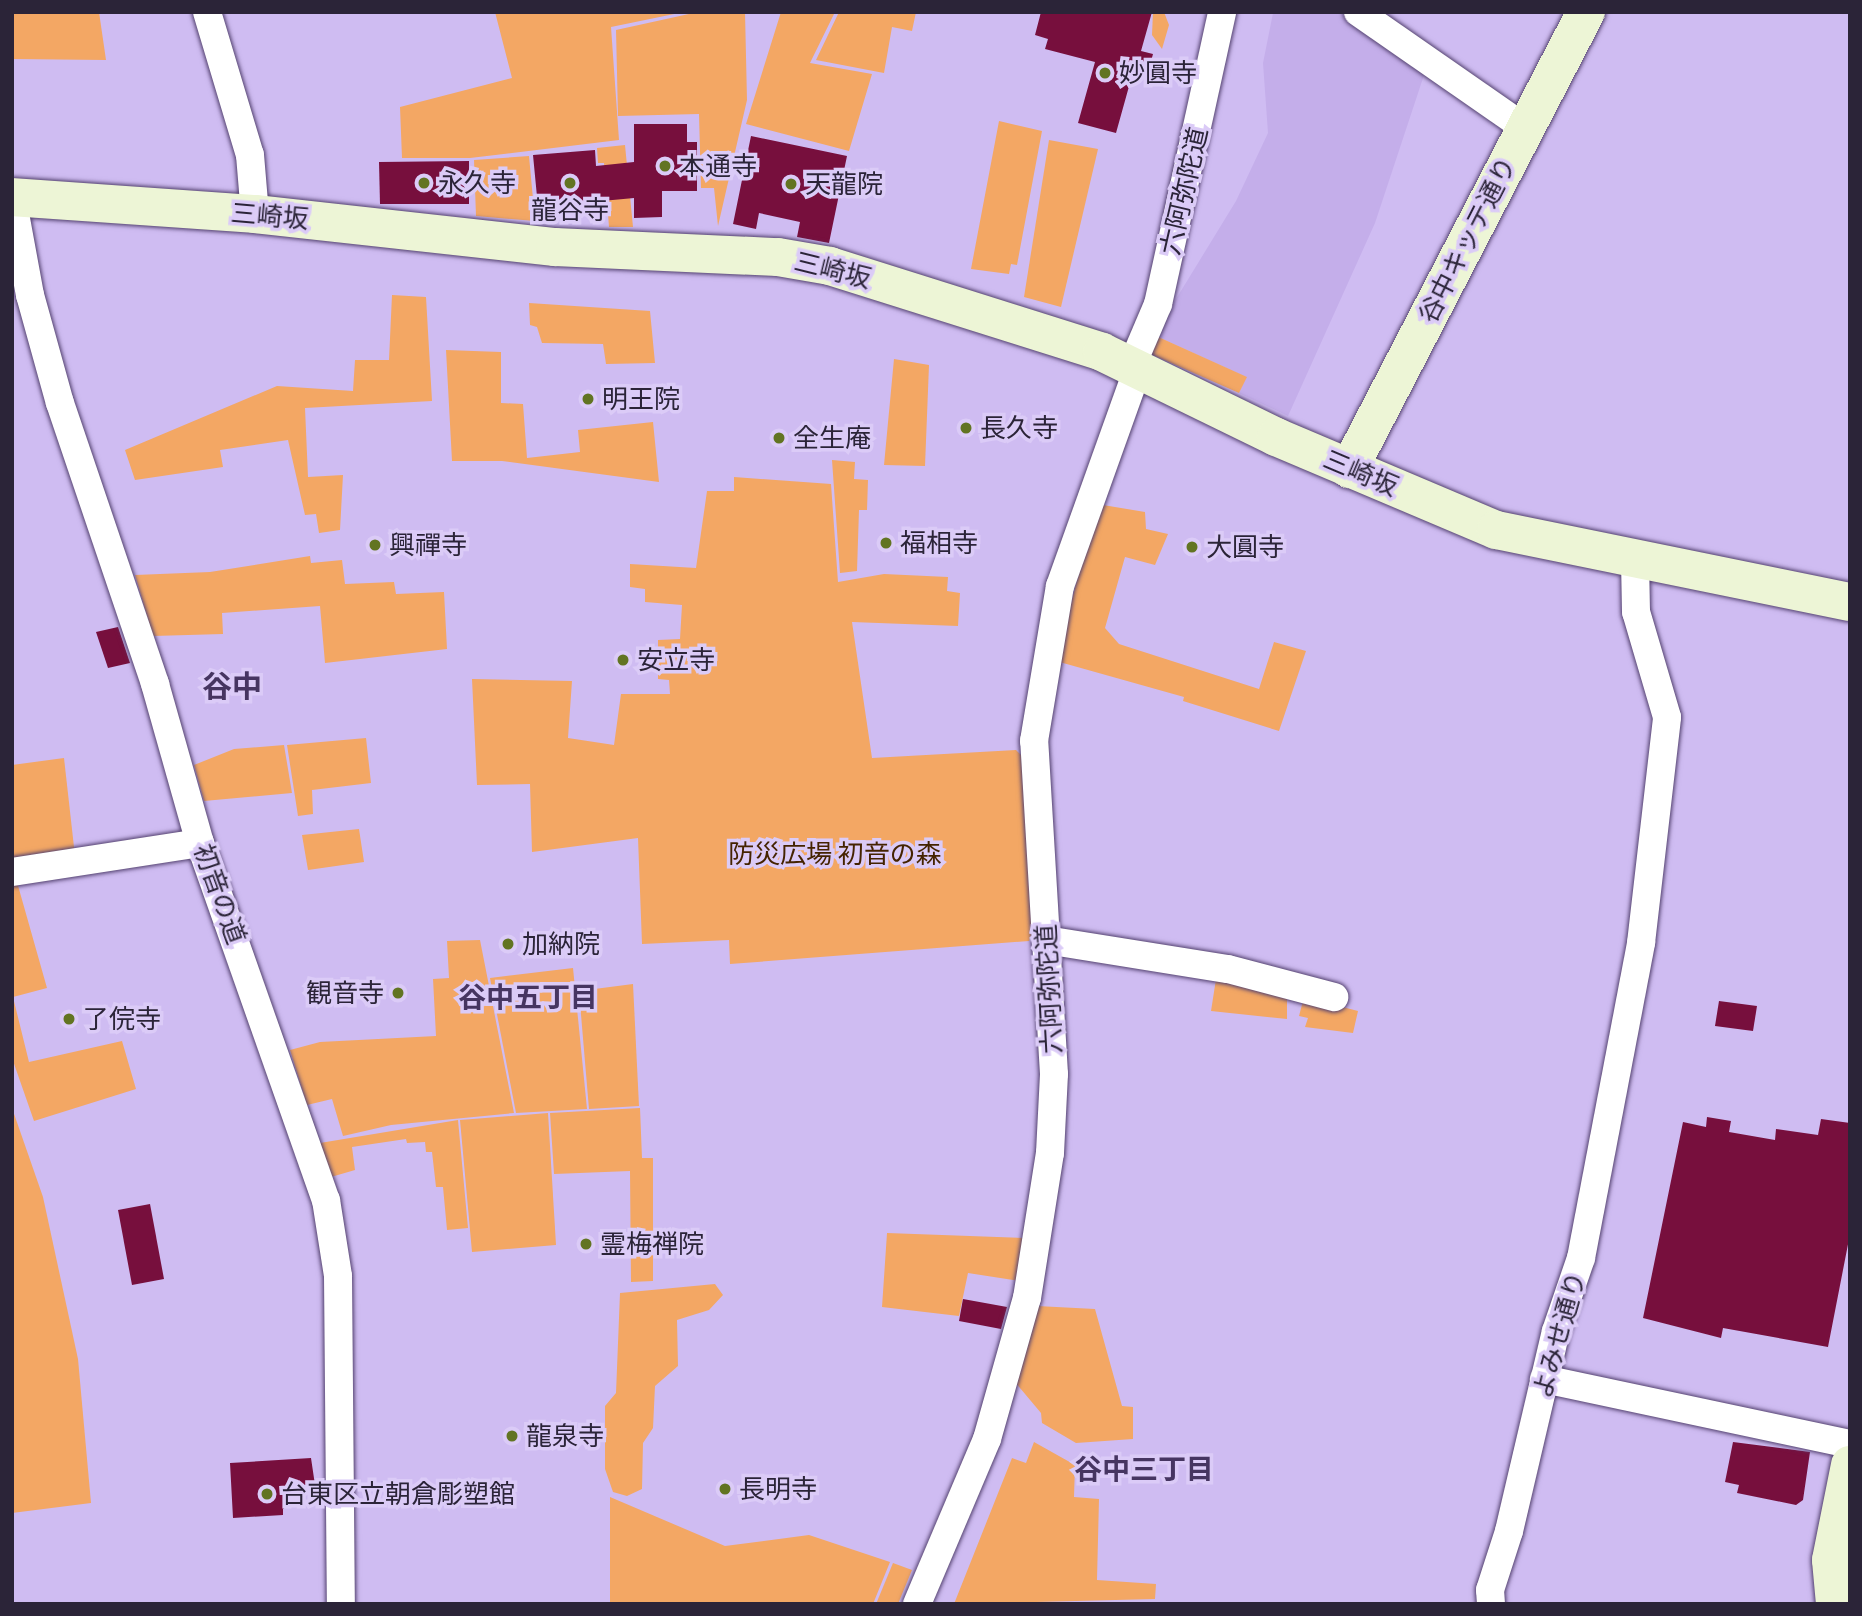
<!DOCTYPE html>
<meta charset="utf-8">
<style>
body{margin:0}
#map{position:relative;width:1862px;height:1616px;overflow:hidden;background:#cfbcf2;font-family:"Titillium Web","Noto Sans JP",sans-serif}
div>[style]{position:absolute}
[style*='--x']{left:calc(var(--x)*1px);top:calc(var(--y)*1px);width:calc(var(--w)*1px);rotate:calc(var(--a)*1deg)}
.built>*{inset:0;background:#c4aeea}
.green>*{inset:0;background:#f3a764}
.building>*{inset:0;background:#770f3d}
.roads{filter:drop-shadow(0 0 2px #544270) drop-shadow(0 0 2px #544270)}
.street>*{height:28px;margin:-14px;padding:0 14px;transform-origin:14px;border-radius:14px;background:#fff}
.secondary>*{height:38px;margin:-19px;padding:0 19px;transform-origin:19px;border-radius:19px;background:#edf5d6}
.dots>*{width:19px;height:19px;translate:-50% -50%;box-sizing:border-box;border:4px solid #dbcbf7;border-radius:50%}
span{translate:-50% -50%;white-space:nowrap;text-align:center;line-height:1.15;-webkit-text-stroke:7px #dbcbf7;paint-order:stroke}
.poi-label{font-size:26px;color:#2b2438}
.left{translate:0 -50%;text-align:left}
.right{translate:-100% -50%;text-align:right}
.street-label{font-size:26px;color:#2b2438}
.park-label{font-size:26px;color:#442300}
.neighbourhood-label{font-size:28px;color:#463561;font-weight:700}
.quarter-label{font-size:30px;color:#463561;font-weight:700}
.frame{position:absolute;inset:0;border:14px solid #2b2438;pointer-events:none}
</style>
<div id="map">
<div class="built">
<div style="clip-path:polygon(1339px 12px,1425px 72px,1375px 223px,1288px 416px,1239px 393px,1246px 377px,1154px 335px,1236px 201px,1268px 133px,1263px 63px,1273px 13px)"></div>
</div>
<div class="green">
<div style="clip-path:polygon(12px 12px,99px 12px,106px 60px,12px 59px)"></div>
<div style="clip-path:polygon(495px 12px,684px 12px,611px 27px,619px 140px,470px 158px,402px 158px,400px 107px,512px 78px)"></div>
<div style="clip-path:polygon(698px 12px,745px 12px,747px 100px,718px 226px,714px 188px,701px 188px,699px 114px,618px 116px,616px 30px)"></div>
<div style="clip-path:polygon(781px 12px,835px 12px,810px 63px,872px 74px,849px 151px,746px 124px)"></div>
<div style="clip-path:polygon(839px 12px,916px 12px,912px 31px,892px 27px,884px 73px,816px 60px)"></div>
<div style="clip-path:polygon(1153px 12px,1164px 12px,1169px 25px,1162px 49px,1152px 35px)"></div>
<div style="clip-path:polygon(999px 121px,1042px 131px,1017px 265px,1011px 264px,1009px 274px,971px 269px)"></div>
<div style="clip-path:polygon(1049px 140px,1098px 149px,1061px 307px,1024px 297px)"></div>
<div style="clip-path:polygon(625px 145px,633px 227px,609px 227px,604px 163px,598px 163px,597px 148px)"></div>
<div style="clip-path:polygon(529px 156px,535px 221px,476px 216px,474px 160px)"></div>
<div style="clip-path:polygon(392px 295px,426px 297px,432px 401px,305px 408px,308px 477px,343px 475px,340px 530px,319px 533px,316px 514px,305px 515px,288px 440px,220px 450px,223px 467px,135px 480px,125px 450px,277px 386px,353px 391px,355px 360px,389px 360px)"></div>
<div style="clip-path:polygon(529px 303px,650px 311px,655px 363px,606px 364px,603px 344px,542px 343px,537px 327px,530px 325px)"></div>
<div style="clip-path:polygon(1154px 335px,1247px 377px,1239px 393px,1146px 352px)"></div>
<div style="clip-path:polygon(446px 350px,501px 352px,501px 403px,523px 404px,527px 458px,580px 452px,578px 430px,653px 422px,659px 482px,502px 461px,452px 461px)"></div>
<div style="clip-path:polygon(894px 359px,929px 365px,925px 466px,884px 465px)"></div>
<div style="clip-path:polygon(832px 460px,855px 462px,854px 479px,868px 480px,867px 510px,859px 510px,857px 571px,840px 573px)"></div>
<div style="clip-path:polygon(734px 477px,831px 484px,838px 582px,884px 574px,948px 577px,947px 591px,960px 593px,958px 626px,852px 622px,872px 758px,1016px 750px,1022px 756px,1034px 929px,1029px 941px,730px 964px,729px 940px,642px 944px,638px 838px,532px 852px,530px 784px,477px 785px,472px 679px,572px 681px,568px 738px,614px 745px,621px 694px,670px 694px,669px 680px,658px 679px,658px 640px,680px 639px,682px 605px,645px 602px,645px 589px,630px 587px,630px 564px,696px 568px,707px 491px,734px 491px)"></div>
<div style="clip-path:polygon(1097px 504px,1145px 512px,1146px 529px,1168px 534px,1155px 565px,1125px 557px,1105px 628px,1119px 644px,1259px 689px,1274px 642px,1306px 651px,1279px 731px,1183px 701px,1184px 697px,1056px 661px)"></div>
<div style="clip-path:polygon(310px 556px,311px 563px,342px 560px,345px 584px,394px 582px,396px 594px,444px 592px,447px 649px,325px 663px,320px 606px,222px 613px,223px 634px,153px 636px,135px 575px,210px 572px)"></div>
<div style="clip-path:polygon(366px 738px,371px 783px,312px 790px,313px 814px,298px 816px,287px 745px)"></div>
<div style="clip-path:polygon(284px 745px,292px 793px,204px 801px,194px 765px,234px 749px)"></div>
<div style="clip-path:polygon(64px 758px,75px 856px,12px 861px,12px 765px)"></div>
<div style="clip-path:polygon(359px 829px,364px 862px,308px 870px,302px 835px)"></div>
<div style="clip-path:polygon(17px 882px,47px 988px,13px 997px,29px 1062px,122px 1041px,136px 1089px,34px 1121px,12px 1058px,12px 883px)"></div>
<div style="clip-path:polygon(480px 940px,514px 1113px,391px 1125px,343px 1136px,332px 1099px,307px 1105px,290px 1050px,320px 1042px,436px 1036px,433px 979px,449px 978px,447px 941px)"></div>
<div style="clip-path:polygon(573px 968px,587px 1109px,516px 1113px,490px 978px)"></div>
<div style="clip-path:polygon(1216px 979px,1287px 995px,1287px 1019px,1211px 1011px)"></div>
<div style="clip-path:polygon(633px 984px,639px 1106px,589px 1109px,579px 991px)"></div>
<div style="clip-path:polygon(1304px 997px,1358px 1011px,1353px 1033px,1305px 1027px,1308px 1018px,1299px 1016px)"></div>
<div style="clip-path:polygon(12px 1108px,43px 1197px,78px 1359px,91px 1503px,12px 1513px)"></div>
<div style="clip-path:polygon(640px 1108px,642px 1158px,653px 1158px,653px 1281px,631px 1282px,630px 1171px,554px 1174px,550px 1113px)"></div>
<div style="clip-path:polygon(548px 1113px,556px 1245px,472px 1252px,460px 1120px)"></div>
<div style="clip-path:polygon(458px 1120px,468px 1228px,447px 1230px,443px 1187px,436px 1187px,432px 1152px,426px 1152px,425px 1142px,407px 1143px,406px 1139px,352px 1147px,355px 1170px,331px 1177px,320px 1143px)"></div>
<div style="clip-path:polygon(887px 1233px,1025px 1238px,1020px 1281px,968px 1273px,959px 1316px,882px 1307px)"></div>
<div style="clip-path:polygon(715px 1284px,723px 1295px,709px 1310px,677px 1320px,678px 1366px,655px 1386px,653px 1428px,643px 1443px,642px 1489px,627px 1496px,613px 1492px,605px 1469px,605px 1406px,616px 1393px,620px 1293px)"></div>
<div style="clip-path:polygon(1037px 1306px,1095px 1309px,1122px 1406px,1133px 1407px,1133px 1439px,1076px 1443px,1042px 1423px,1041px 1413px,1014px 1381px)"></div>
<div style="clip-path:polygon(1034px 1442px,1075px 1465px,1074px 1497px,1099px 1499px,1097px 1580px,1156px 1584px,1155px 1599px,954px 1604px,1012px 1458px,1026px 1463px)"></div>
<div style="clip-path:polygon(610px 1497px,725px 1546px,809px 1535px,890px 1562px,873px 1604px,610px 1604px)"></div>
<div style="clip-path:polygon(893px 1563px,912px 1570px,898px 1604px,876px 1604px)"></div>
</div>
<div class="building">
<div style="clip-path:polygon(1041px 12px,1152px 12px,1141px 51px,1153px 54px,1147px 76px,1133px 72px,1116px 133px,1078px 123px,1095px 62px,1045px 49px,1048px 39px,1035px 35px)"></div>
<div style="clip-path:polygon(634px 124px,687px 124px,687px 142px,697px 142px,697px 191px,662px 191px,662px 217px,634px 218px,634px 198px,538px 207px,533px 155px,595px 150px,596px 166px,634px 162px)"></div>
<div style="clip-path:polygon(751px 136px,847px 156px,829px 243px,797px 237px,800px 222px,759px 213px,756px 229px,733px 224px)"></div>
<div style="clip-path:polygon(469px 161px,469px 204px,380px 204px,379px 162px)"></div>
<div style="clip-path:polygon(118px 627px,130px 663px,108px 668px,96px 632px)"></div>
<div style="clip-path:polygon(1719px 1001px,1757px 1006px,1753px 1031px,1715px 1026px)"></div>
<div style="clip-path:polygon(1707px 1117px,1731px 1121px,1729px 1132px,1775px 1140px,1776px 1129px,1818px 1135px,1821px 1119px,1850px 1123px,1850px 1234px,1828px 1347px,1723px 1328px,1721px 1338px,1643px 1318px,1683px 1122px,1706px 1127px)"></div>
<div style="clip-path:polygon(150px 1204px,164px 1279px,132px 1285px,118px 1210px)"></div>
<div style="clip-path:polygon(963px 1299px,1007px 1307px,1001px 1329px,959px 1321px)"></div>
<div style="clip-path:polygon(1733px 1442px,1810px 1452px,1803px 1500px,1796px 1505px,1737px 1493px,1739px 1485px,1725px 1482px)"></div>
<div style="clip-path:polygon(311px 1458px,315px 1485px,283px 1509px,283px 1515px,233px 1518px,230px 1463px)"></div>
</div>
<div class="roads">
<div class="street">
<div style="--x:207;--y:12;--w:149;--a:73.3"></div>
<div style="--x:250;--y:155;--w:59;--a:85.2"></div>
<div style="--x:1358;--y:12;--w:203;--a:34.8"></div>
<div style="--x:12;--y:197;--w:100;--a:79.6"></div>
<div style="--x:30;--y:295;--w:112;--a:74.5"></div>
<div style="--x:60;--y:403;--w:297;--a:71.3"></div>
<div style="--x:155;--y:684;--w:165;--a:74.2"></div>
<div style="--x:200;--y:843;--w:379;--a:70.6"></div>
<div style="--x:326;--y:1200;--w:77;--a:81"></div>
<div style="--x:338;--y:1276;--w:328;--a:89.5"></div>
<div style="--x:1132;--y:365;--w:66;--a:-66.9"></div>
<div style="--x:1158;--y:304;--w:299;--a:-77.6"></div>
<div style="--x:12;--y:872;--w:190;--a:-8.8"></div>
<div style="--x:1046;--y:940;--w:184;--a:9.1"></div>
<div style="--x:1228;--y:969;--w:110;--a:14.8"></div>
<div style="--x:1544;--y:1379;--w:313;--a:12"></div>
<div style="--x:917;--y:1604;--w:179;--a:-67"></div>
<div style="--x:987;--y:1439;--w:147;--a:-74.2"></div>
<div style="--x:1027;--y:1298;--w:147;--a:-81"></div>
<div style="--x:1050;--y:1153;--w:79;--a:-87.1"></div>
<div style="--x:1054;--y:1074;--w:334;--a:-93.4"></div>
<div style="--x:1034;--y:741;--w:157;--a:-80.5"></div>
<div style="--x:1060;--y:586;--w:232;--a:-70.3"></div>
<div style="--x:1491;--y:1604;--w:14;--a:-94"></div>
<div style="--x:1490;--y:1590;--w:62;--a:-72.1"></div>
<div style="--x:1509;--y:1531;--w:205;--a:-76.8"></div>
<div style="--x:1556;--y:1331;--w:77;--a:-71.1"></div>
<div style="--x:1581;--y:1258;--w:321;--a:-79.2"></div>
<div style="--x:1641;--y:943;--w:227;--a:-83.4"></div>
<div style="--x:1667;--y:717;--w:109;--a:-106.4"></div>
<div style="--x:1636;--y:612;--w:53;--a:-91.1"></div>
</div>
<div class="secondary">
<div style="--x:12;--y:197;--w:244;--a:4"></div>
<div style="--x:255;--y:214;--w:302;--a:6.3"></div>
<div style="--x:555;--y:247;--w:223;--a:2.6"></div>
<div style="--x:778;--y:257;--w:53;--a:9.8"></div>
<div style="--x:830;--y:266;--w:285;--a:17.5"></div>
<div style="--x:1102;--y:352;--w:194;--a:26"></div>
<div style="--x:1276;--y:437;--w:239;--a:22.9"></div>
<div style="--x:1496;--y:530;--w:361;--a:11.5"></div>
<div style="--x:1349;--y:469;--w:515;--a:-62.59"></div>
<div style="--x:1835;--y:1604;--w:44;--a:-95.2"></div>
<div style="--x:1831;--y:1560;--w:97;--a:-78.7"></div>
</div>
</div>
<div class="dots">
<div style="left:1105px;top:73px;background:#627422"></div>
<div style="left:665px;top:166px;background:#627422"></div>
<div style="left:424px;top:183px;background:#627422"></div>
<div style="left:570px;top:183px;background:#627422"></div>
<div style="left:791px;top:184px;background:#627422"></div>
<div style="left:588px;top:399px;background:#627422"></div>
<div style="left:966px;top:428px;background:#627422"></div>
<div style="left:779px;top:438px;background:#627422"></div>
<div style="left:886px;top:543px;background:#627422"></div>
<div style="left:375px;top:545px;background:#627422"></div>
<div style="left:1192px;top:547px;background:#627422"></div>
<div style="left:623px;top:660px;background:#627422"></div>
<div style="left:508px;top:944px;background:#627422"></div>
<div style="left:398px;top:993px;background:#627422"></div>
<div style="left:69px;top:1019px;background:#627422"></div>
<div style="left:586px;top:1244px;background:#627422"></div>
<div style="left:512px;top:1436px;background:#627422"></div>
<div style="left:725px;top:1489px;background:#627422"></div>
<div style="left:267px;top:1494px;background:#627422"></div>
</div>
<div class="poi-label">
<span class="left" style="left:1119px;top:73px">妙圓寺</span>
<span class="left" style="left:679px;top:166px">本通寺</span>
<span class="left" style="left:438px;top:183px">永久寺</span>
<span class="left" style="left:805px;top:184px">天龍院</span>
<span style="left:570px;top:210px">龍谷寺</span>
<span class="left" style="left:602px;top:399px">明王院</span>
<span class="left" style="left:980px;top:428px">長久寺</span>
<span class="left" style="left:793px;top:438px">全生庵</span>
<span class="left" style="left:900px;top:543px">福相寺</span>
<span class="left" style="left:389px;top:545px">興禪寺</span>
<span class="left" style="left:1206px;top:547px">大圓寺</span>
<span class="left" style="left:637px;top:660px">安立寺</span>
<span class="left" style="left:522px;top:944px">加納院</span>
<span class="right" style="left:384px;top:993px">観音寺</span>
<span class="left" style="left:83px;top:1019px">了俒寺</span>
<span class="left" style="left:600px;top:1244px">霊梅禅院</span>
<span class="left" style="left:526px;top:1436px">龍泉寺</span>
<span class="left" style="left:739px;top:1489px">長明寺</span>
<span class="left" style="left:281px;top:1494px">台東区立朝倉彫塑館</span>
</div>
<div class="street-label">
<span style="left:1184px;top:191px;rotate:-77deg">六阿弥陀道</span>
<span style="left:270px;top:216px;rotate:5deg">三崎坂</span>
<span style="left:1467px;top:240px;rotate:-63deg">谷中キッテ通り</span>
<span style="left:833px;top:270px;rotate:14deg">三崎坂</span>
<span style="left:1361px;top:473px;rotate:23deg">三崎坂</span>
<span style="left:220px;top:894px;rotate:70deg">初音の道</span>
<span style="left:1049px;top:989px;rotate:-93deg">六阿弥陀道</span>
<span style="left:1559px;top:1335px;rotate:-74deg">よみせ通り</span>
</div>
<div class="park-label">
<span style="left:835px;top:854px">防災広場 初音の森</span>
</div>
<div class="neighbourhood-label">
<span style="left:528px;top:997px">谷中五丁目</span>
<span style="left:1144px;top:1469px">谷中三丁目</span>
</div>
<div class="quarter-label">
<span style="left:232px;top:686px">谷中</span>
</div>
<div class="frame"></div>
</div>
